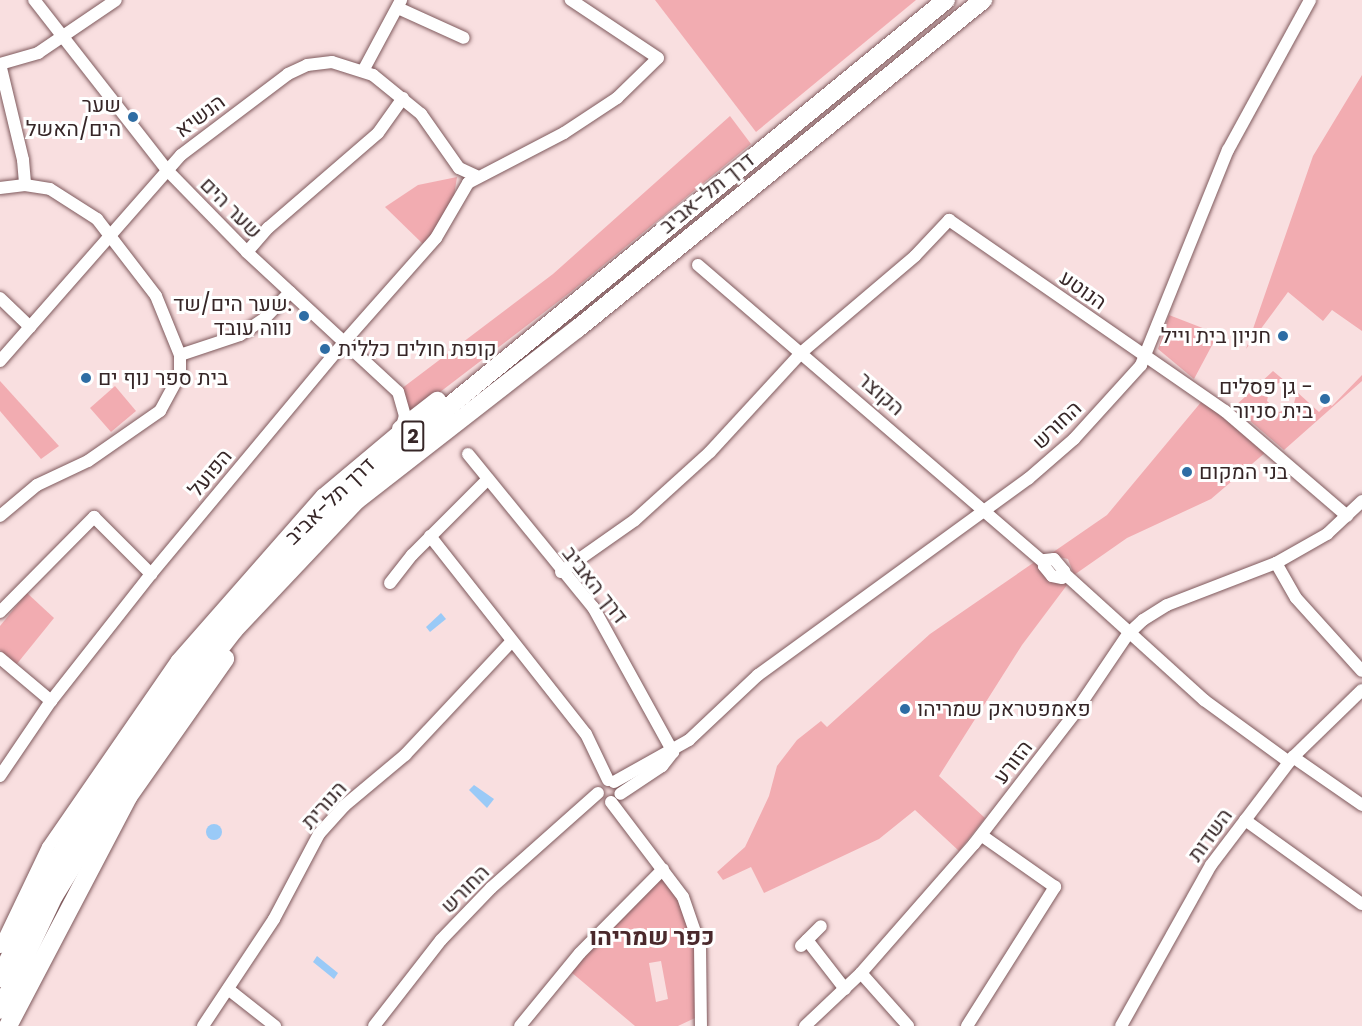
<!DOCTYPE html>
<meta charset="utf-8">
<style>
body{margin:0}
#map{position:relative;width:1362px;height:1026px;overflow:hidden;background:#f9dfe0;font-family:Poppins,Heebo,sans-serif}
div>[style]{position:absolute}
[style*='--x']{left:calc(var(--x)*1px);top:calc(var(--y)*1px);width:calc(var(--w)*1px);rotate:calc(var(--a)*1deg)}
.green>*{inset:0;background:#f2acb1}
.water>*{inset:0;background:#9acaf7}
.round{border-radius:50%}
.roads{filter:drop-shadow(0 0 2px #7f5a5d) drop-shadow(0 0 2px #7f5a5d)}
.minor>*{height:12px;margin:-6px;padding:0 6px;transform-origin:6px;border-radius:6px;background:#fff}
.highway>*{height:18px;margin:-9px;padding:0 9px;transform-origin:9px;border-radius:9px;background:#fff}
.dots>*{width:16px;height:16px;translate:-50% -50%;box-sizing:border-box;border:3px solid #fff;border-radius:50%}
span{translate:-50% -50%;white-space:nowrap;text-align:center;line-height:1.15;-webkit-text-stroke:6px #fff;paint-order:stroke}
.shield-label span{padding:2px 4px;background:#fff;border:2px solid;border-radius:4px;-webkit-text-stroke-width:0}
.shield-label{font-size:20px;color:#362627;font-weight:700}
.poi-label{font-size:21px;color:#362627}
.right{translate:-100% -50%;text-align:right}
.left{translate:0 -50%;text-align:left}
.street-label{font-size:21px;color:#362627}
.quarter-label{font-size:24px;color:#4a292c;font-weight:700}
</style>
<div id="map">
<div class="green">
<div style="clip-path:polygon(655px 0,916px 0,756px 132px)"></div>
<div style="clip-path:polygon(1362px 75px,1362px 331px,1332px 310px,1323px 321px,1288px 292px,1246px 349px,1313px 156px)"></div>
<div style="clip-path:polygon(730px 116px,751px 144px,572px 291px,410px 415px,401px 389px,553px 274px)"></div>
<div style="clip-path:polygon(457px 177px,454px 196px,425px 246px,385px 207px,418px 185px)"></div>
<div style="clip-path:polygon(1169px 315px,1218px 334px,1194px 379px,1158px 349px)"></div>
<div style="clip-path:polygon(1273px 371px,1285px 381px,1270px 386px,1267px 401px,1279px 412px,1293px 407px,1297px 392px,1319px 412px,1328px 403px,1332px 406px,1362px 375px,1362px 381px,1284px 450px,1234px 407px)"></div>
<div style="clip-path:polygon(0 381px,59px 446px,41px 459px,0 411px)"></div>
<div style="clip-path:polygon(115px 386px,136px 411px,111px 432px,90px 408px)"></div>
<div style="clip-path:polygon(1202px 401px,1266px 452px,1211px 499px,1127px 538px,1074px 575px,1068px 559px,1049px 555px,1107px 515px)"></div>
<div style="clip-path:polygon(1036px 561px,1067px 585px,1022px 645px,939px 776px,985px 818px,959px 851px,915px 810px,879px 839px,764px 893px,751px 867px,723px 880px,717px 872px,745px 847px,769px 796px,777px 766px,797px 740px,821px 721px,827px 727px,930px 634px)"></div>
<div style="clip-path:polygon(27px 593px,54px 618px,16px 665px,0 650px,0 626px)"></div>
<div style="clip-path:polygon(evenodd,663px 874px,680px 900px,697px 947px,695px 1018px,678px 1026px,635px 1026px,571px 972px,663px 874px,661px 961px,668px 999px,656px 1002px,649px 963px,661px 961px)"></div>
</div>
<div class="water">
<div style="clip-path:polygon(441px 613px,446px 619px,430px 632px,426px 627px)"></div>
<div style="clip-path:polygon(474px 785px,494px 799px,487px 808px,469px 790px)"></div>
<div class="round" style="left:206px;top:824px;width:16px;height:16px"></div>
<div style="clip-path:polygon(317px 956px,338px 973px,334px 979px,313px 962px)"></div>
</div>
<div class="roads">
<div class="minor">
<div style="--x:398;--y:8;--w:72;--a:24.4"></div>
<div style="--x:0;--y:64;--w:40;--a:-16"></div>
<div style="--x:38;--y:53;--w:94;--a:-34.2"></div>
<div style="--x:0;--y:64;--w:99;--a:76.5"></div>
<div style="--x:23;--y:160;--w:25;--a:85"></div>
<div style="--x:363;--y:71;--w:81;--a:-61.8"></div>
<div style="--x:0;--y:188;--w:25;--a:-7"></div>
<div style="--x:25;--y:185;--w:25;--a:9"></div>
<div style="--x:50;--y:189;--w:56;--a:32.6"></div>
<div style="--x:97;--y:219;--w:97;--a:52.5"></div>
<div style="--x:156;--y:296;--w:64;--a:67.9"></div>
<div style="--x:247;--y:252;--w:32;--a:-49"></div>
<div style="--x:268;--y:228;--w:145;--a:-40.8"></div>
<div style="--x:378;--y:133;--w:43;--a:-54.5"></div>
<div style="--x:698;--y:265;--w:455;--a:40.7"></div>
<div style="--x:0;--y:298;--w:42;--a:44"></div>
<div style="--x:0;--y:361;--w:274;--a:-48.7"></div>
<div style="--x:181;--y:155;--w:134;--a:-37.1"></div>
<div style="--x:288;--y:74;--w:21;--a:-25"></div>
<div style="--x:307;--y:65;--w:25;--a:-7"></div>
<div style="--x:332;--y:62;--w:43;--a:17.6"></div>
<div style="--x:373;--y:75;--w:62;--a:39.1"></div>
<div style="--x:421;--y:114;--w:66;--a:54.9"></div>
<div style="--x:459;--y:168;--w:19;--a:25"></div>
<div style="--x:468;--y:454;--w:198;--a:50.8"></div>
<div style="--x:593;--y:607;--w:166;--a:61.1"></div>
<div style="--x:673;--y:752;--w:18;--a:128"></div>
<div style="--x:662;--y:766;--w:50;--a:146.3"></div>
<div style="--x:0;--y:516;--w:48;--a:-40"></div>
<div style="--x:37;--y:485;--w:56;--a:-25.2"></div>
<div style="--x:88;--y:461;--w:88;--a:-34.8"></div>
<div style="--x:160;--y:411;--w:42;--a:-61.6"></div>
<div style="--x:180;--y:374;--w:19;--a:-90"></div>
<div style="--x:180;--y:355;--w:63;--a:-18.4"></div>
<div style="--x:240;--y:335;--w:30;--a:-34"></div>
<div style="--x:265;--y:318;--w:36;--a:-46"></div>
<div style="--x:430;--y:536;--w:252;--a:51.8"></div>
<div style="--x:586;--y:734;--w:51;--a:64.4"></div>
<div style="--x:1054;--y:559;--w:16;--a:50"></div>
<div style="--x:1064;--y:571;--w:7;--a:106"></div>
<div style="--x:1062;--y:578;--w:10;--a:-169"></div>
<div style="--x:1052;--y:576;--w:13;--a:-129"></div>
<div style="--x:1044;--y:566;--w:6;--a:-81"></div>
<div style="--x:1045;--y:560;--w:9;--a:-6"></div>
<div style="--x:1276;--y:563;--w:40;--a:60.3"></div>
<div style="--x:1296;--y:598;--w:98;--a:47.9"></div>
<div style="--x:561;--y:572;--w:90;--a:-35.1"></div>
<div style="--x:635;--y:520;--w:101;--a:-42.2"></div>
<div style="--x:710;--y:452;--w:136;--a:-47.4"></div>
<div style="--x:802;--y:352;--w:148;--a:-40.3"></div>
<div style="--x:915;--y:256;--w:50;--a:-46.6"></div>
<div style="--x:949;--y:220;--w:336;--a:34.7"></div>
<div style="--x:1225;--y:411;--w:161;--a:40.7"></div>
<div style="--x:1065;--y:574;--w:188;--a:42.2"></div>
<div style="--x:1204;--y:700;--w:105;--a:36.1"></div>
<div style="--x:390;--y:583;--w:36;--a:-52"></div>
<div style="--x:412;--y:555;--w:106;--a:-45"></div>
<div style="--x:0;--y:612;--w:134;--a:-45.3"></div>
<div style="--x:94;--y:517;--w:81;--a:45"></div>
<div style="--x:0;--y:658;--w:67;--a:40.1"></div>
<div style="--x:1293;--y:757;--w:84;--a:34.8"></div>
<div style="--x:0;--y:776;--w:91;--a:-55.8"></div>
<div style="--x:51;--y:701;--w:162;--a:-51.8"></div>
<div style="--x:151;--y:574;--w:302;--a:-50.2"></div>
<div style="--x:344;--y:342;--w:139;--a:-48.5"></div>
<div style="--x:436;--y:238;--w:64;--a:-59.8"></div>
<div style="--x:468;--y:183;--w:108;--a:-27.5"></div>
<div style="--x:564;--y:133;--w:64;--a:-33.4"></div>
<div style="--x:617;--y:98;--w:57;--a:-44.3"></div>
<div style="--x:658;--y:58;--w:105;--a:-146.3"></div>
<div style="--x:614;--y:782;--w:86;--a:-29.2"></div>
<div style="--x:689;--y:740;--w:95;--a:-43.3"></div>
<div style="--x:758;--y:675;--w:334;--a:-36"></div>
<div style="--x:1028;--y:479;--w:61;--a:-41"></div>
<div style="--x:1074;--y:439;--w:100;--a:-47.8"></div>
<div style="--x:1141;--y:365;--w:232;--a:-68"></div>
<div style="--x:1228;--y:150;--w:171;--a:-61.3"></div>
<div style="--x:611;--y:802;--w:119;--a:52.8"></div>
<div style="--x:683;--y:897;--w:52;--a:70.9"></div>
<div style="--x:700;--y:946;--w:80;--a:89.3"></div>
<div style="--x:1245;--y:820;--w:144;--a:35.7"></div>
<div style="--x:807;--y:940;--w:62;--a:52.2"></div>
<div style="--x:801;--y:946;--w:28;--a:-45"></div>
<div style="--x:0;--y:947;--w:111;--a:-64.4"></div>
<div style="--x:48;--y:847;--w:227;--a:-55.4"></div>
<div style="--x:177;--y:660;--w:220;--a:-48.7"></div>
<div style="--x:322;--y:495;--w:103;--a:-39.9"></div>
<div style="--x:401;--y:429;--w:14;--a:-73"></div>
<div style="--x:405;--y:416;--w:25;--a:-106"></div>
<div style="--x:398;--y:392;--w:206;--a:-137.2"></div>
<div style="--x:247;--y:252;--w:115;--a:-134.3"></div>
<div style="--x:167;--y:170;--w:216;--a:-128"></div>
<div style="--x:861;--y:973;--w:71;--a:48.4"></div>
<div style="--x:228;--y:989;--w:60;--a:38.2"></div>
<div style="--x:203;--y:1026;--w:128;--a:-56.4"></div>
<div style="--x:274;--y:919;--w:96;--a:-62.1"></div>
<div style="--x:319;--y:834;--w:38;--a:-48"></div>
<div style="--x:344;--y:806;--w:80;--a:-39.9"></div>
<div style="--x:405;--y:755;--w:156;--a:-46.8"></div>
<div style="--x:374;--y:1026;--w:109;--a:-52.1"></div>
<div style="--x:441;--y:940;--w:72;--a:-46.1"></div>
<div style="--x:491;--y:888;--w:143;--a:-41.6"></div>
<div style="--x:520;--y:1026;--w:94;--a:-50.6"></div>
<div style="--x:580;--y:953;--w:118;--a:-45.3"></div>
<div style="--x:805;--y:1026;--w:77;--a:-43.4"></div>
<div style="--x:861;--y:973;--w:171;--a:-48.8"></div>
<div style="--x:974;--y:844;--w:164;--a:-52.4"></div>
<div style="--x:1074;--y:714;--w:97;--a:-56"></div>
<div style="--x:1128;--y:634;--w:21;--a:-43"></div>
<div style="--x:1143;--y:620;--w:28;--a:-32"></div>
<div style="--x:1167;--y:605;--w:117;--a:-21.1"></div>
<div style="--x:1276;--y:563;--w:59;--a:-29.6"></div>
<div style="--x:1327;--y:534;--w:48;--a:-43.3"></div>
<div style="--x:967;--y:1026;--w:165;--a:-57.7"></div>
<div style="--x:1055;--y:887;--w:90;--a:-144.9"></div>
<div style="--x:1121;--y:1026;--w:184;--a:-60.8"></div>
<div style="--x:1211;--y:865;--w:136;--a:-52.8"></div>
<div style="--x:1293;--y:757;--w:96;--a:-44.2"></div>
</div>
<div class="highway">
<div style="--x:401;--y:429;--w:46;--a:-37.9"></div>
<div style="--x:0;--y:978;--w:116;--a:-65"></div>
<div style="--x:49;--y:873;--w:154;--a:-58.3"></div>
<div style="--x:130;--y:742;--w:117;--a:-53.7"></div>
<div style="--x:199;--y:648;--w:219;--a:-46.8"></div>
<div style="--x:349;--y:488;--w:771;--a:-39.26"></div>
<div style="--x:0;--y:1010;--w:126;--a:-64.7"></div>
<div style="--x:54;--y:896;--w:194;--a:-58.3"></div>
<div style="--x:156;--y:731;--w:128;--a:-52.3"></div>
<div style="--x:234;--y:630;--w:179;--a:-46.6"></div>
<div style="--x:357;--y:500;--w:279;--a:-37.9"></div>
<div style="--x:577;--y:329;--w:523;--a:-39.02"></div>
<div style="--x:8;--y:1026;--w:259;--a:-62.3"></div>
<div style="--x:128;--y:797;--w:169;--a:-54.9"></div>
</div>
</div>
<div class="dots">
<div style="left:133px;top:117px;background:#2e6da4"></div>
<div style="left:304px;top:316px;background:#2e6da4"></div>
<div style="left:1283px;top:336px;background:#2e6da4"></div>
<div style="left:325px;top:349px;background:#2e6da4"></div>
<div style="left:86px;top:378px;background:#2e6da4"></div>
<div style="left:1325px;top:399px;background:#2e6da4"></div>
<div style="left:1187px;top:472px;background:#2e6da4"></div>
<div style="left:905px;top:709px;background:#2e6da4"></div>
</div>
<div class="shield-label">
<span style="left:413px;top:436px">2</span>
</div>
<div class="poi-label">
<span class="right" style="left:121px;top:117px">שער<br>הים/האשל</span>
<span class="right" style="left:292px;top:316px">שער הים/שד.<br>נווה עובד</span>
<span class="right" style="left:1271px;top:336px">חניון בית וייל</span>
<span class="left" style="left:338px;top:349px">קופת חולים כללית</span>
<span class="left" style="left:98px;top:378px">בית ספר נוף ים</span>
<span class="right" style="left:1313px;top:399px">גן פסלים -<br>בית סניור</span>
<span class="left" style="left:1199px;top:472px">בני המקום</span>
<span class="left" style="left:917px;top:709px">פאמפטראק שמריהו</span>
</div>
<div class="street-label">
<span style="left:200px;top:116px;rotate:-37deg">הנשיא</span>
<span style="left:707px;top:193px;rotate:-39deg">דרך תל-אביב</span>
<span style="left:231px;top:208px;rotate:45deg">שער הים</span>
<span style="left:1083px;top:290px;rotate:35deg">הנוטע</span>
<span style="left:881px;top:394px;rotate:41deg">הקוצר</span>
<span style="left:1057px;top:425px;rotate:-44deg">החורש</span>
<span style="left:210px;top:473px;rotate:-50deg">הפועל</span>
<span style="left:330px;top:501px;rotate:-44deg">דרך תל-אביב</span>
<span style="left:595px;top:585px;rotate:52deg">דרך האביב</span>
<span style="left:1013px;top:762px;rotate:-52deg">הזורע</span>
<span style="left:324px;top:805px;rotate:-48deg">הנורית</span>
<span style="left:1210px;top:835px;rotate:-54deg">השדות</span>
<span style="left:465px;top:889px;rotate:-45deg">החורש</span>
</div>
<div class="quarter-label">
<span style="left:652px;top:937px">כפר שמריהו</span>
</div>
</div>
